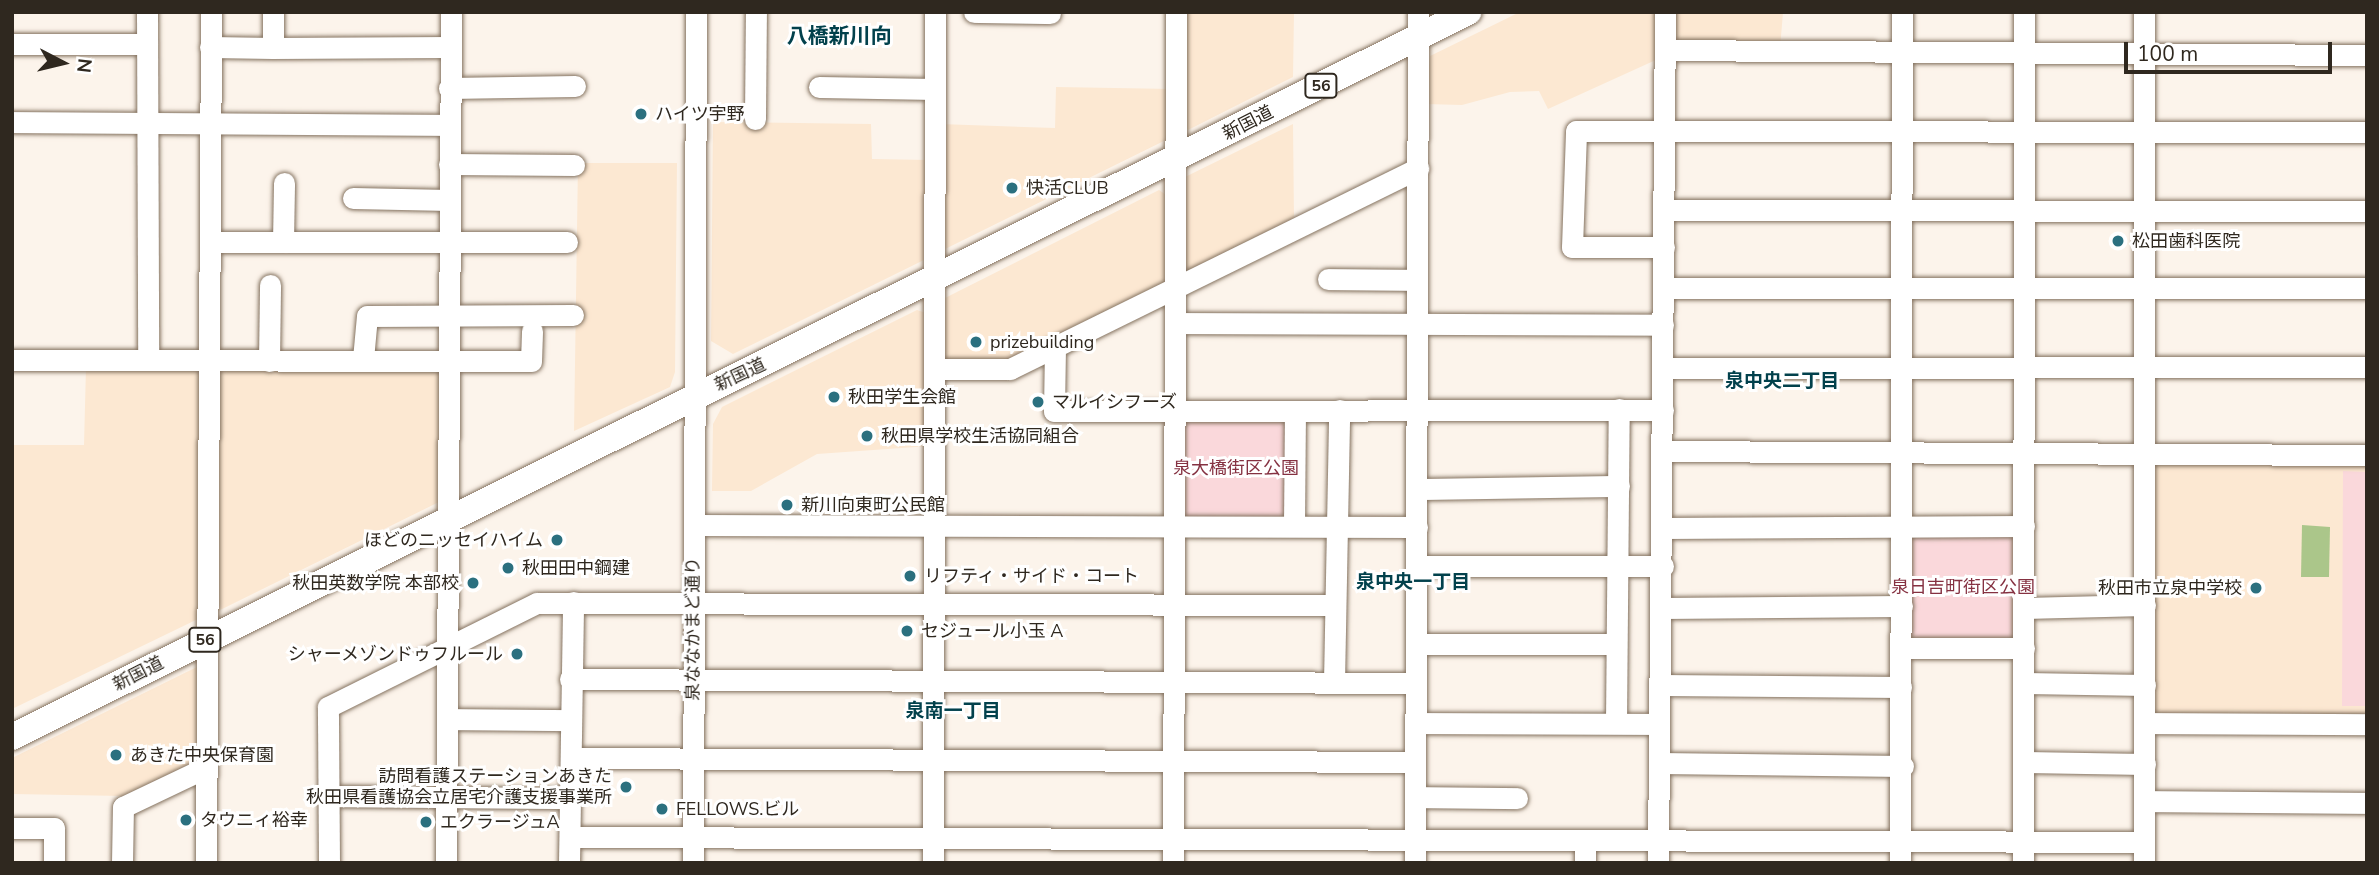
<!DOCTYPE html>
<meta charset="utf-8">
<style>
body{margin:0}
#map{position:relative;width:2379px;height:875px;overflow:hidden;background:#fcf4eb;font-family:"Nunito Sans","Noto Sans JP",sans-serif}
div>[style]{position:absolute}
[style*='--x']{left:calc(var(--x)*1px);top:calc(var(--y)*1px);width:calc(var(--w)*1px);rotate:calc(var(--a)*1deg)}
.built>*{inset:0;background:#fce8d2}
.green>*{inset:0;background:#fad8db}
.water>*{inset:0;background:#abc68a}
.roads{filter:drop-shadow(0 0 2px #84725f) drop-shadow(0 0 2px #84725f)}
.minor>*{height:21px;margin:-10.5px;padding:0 10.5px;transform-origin:10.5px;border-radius:10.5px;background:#fff}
.major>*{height:26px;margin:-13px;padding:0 13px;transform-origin:13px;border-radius:13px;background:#fff}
.dots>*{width:19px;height:19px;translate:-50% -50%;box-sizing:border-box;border:4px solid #fff;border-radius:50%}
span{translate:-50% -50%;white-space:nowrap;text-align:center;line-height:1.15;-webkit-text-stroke:6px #fff;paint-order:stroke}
.shield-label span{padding:2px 5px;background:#fff;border:2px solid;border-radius:5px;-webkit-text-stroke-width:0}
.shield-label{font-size:16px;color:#2f281f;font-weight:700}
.poi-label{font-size:18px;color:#2f281f}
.left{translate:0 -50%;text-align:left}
.right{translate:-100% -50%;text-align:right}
.street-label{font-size:18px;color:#2f281f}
.park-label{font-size:18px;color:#853141}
.neighbourhood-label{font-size:19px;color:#02414c;font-weight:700}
.quarter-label{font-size:21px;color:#02414c;font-weight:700}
.frame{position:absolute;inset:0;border:14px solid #2f281f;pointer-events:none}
.north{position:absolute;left:28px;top:28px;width:70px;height:70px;-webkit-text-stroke:5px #fff;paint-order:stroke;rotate:97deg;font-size:19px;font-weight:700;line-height:28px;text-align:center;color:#2f281f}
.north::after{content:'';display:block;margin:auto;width:24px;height:32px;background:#2f281f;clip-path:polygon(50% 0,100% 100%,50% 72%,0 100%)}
.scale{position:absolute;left:2124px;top:42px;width:208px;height:32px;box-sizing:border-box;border:4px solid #2f281f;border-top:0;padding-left:9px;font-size:21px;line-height:24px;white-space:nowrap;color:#2f281f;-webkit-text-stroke:5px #fff;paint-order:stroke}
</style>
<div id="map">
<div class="built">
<div style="clip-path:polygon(1182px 12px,1294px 12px,1293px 77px,1188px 130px,1182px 119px)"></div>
<div style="clip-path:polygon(1520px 12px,1657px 12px,1658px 59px,1548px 109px,1539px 91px,1510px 92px,1462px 105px,1425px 104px,1430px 56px)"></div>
<div style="clip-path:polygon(1670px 12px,1783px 12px,1780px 49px,1674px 47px)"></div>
<div style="clip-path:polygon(1056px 87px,1173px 89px,1174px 136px,941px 251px,940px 124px,1055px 128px)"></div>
<div style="clip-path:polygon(713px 122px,871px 124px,872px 159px,929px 160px,928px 258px,733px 354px,711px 341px)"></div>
<div style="clip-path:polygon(1293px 124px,1294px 221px,1192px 272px,1180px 264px,1185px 177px)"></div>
<div style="clip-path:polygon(578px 163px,677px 163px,675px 372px,670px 387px,574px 431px)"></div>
<div style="clip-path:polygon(1159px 190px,1169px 197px,1165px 285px,1007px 364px,946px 363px,940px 358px,945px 298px)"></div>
<div style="clip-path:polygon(917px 310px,929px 314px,930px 446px,817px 454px,751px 491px,712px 491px,713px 424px,722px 407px)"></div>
<div style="clip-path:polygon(86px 367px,194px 368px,200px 376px,200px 618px,12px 709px,12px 445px,84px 445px)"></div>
<div style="clip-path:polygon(217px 368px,444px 369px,443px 500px,212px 614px)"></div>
<div style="clip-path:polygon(2143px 452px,2367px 454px,2367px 724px,2145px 723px)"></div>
<div style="clip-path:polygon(205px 663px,205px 760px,124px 796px,12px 794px,12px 758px)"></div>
</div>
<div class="green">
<div style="clip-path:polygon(1286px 415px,1289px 518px,1184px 522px,1182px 419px)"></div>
<div style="clip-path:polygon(2343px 471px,2367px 472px,2367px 706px,2342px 706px)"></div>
<div style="clip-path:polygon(2015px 531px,2019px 639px,1908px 638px,1908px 536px)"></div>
</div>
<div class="water">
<div style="clip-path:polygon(2302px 525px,2330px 527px,2329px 577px,2301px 577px)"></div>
</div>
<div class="roads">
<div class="minor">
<div style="--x:147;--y:12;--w:347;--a:89.8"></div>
<div style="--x:273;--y:12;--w:36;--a:90"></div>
<div style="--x:273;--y:48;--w:177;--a:-0.3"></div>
<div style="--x:974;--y:12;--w:76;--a:0.8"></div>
<div style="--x:2144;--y:12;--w:851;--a:90"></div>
<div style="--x:12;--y:44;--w:135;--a:0"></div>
<div style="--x:210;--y:47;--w:63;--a:0.9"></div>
<div style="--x:1665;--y:50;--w:702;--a:0.41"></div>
<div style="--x:819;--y:87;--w:116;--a:1"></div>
<div style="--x:449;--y:88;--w:126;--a:-0.9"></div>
<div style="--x:755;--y:119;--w:107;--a:-89.5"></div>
<div style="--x:12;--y:122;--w:437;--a:0.4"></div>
<div style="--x:449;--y:164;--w:125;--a:0.5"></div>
<div style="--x:353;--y:198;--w:96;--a:1.2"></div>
<div style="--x:1664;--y:210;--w:703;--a:0.08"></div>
<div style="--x:210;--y:242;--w:357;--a:0"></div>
<div style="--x:283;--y:242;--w:59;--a:-89"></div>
<div style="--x:1664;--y:247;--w:92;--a:180"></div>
<div style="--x:1572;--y:247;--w:116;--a:-88"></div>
<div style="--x:1576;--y:131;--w:791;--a:0.07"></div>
<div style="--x:1328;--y:279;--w:89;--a:0.6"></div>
<div style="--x:1665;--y:288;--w:702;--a:0"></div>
<div style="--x:1175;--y:323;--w:488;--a:0.2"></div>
<div style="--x:1055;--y:347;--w:64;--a:90.9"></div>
<div style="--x:1054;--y:411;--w:609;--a:-0.09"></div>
<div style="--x:363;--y:359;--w:43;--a:-84.7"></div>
<div style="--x:367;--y:316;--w:206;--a:-0.3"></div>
<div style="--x:12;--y:360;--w:519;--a:0.11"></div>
<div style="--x:531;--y:361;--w:30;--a:-88"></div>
<div style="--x:269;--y:361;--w:76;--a:-89.2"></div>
<div style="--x:1663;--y:368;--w:704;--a:-0.08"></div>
<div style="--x:935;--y:369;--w:75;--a:0"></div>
<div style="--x:1010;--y:369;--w:455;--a:-26.2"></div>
<div style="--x:1662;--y:451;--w:705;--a:0.33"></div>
<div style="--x:1417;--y:489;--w:202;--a:-0.9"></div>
<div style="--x:694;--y:525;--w:723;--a:0.16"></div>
<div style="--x:1294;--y:525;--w:114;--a:-89.5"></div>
<div style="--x:1663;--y:528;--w:361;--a:-0.3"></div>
<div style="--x:1417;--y:566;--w:246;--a:0"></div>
<div style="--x:1662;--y:608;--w:240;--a:-0.5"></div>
<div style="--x:2024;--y:608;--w:121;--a:-1.4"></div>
<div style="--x:1416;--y:644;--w:200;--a:0"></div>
<div style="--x:1901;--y:648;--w:123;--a:0"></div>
<div style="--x:570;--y:679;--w:846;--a:0.27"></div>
<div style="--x:1334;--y:682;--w:272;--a:-88.9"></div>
<div style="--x:2025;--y:683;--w:120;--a:1"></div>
<div style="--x:1661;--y:685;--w:240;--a:0.5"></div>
<div style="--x:448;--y:719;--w:122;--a:0.5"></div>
<div style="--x:1415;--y:723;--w:244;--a:0.2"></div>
<div style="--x:1616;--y:723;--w:314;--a:-89.5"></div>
<div style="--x:2145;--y:723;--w:222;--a:0.3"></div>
<div style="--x:571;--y:758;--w:844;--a:0.27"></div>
<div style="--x:2025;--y:762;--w:120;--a:1"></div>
<div style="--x:1659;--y:763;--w:244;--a:0.7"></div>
<div style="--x:327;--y:796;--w:244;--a:0.5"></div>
<div style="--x:1415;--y:797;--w:102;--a:0.6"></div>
<div style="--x:2145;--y:801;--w:222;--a:0.5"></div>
<div style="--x:12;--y:828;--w:42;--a:0"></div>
<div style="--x:54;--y:828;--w:35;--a:90"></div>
<div style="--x:570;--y:837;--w:1574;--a:0.18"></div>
<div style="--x:122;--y:863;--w:56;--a:-89"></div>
<div style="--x:123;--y:807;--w:93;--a:-25.5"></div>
<div style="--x:206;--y:863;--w:851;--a:-89.66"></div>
<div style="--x:329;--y:863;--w:156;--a:-90.4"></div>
<div style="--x:328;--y:707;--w:233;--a:-26.5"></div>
<div style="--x:537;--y:603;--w:798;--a:0.14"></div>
<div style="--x:446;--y:863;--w:851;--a:-89.66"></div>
<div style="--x:569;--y:863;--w:261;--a:-89.1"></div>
<div style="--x:693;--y:863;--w:851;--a:-89.8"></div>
<div style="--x:933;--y:863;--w:851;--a:-89.87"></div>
<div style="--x:1173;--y:863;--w:851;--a:-89.8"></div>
<div style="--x:1415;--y:863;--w:851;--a:-89.8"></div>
<div style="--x:1585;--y:863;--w:22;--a:-90"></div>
<div style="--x:1658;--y:863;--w:851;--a:-89.53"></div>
<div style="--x:1900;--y:863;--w:851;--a:-89.87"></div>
<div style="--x:2023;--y:863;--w:851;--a:-89.93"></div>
</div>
<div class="major">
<div style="--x:12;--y:737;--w:1627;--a:-26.47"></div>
</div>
</div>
<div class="dots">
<div style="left:641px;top:114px;background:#2b707f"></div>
<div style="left:1012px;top:188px;background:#2b707f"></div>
<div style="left:2118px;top:241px;background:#2b707f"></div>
<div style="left:976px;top:342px;background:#2b707f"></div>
<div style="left:834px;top:397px;background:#2b707f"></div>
<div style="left:1038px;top:402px;background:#2b707f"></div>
<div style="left:867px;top:436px;background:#2b707f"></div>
<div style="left:787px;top:505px;background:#2b707f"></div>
<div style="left:557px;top:540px;background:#2b707f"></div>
<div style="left:508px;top:568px;background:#2b707f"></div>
<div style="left:910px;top:576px;background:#2b707f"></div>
<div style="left:473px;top:583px;background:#2b707f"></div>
<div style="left:2256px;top:588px;background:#2b707f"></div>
<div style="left:907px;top:631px;background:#2b707f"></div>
<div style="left:517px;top:654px;background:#2b707f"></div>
<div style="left:116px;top:755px;background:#2b707f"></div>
<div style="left:626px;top:787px;background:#2b707f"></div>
<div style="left:662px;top:809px;background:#2b707f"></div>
<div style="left:186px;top:820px;background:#2b707f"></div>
<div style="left:426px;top:822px;background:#2b707f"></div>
</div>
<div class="shield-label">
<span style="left:1321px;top:86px">56</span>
<span style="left:205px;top:640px">56</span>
</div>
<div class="poi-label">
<span class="left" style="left:655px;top:114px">ハイツ宇野</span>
<span class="left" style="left:1026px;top:188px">快活CLUB</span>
<span class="left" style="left:2132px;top:241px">松田歯科医院</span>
<span class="left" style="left:990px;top:342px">prizebuilding</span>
<span class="left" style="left:848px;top:397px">秋田学生会館</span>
<span class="left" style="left:1052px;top:402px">マルイシフーズ</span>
<span class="left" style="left:881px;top:436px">秋田県学校生活協同組合</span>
<span class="left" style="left:801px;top:505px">新川向東町公民館</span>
<span class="right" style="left:543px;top:540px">ほどのニッセイハイム</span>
<span class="left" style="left:522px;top:568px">秋田田中鋼建</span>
<span class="left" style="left:924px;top:576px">リフティ・サイド・コート</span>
<span class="right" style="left:459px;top:583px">秋田英数学院 本部校</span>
<span class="right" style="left:2242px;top:588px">秋田市立泉中学校</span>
<span class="left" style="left:921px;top:631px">セジュール小玉 A</span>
<span class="right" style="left:503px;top:654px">シャーメゾンドゥフルール</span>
<span class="left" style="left:130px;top:755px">あきた中央保育園</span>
<span class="right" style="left:612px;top:787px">訪問看護ステーションあきた<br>秋田県看護協会立居宅介護支援事業所</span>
<span class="left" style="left:676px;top:809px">FELLOWS.ビル</span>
<span class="left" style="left:200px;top:820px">タウニィ裕幸</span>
<span class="left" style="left:440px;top:822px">エクラージュA</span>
</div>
<div class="street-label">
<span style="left:1248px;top:123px;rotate:-27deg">新国道</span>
<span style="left:740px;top:375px;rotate:-25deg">新国道</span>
<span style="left:693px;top:629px;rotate:-90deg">泉ななかまど通り</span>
<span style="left:138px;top:674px;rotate:-27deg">新国道</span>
</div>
<div class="park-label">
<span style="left:1236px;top:468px">泉大橋街区公園</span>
<span style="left:1963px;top:587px">泉日吉町街区公園</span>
</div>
<div class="neighbourhood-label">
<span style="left:1782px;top:382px">泉中央二丁目</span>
<span style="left:1413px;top:583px">泉中央一丁目</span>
<span style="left:953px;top:712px">泉南一丁目</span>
</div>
<div class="quarter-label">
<span style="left:839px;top:36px">八橋新川向</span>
</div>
<div class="frame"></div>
<div class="north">N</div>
<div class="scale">100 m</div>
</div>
